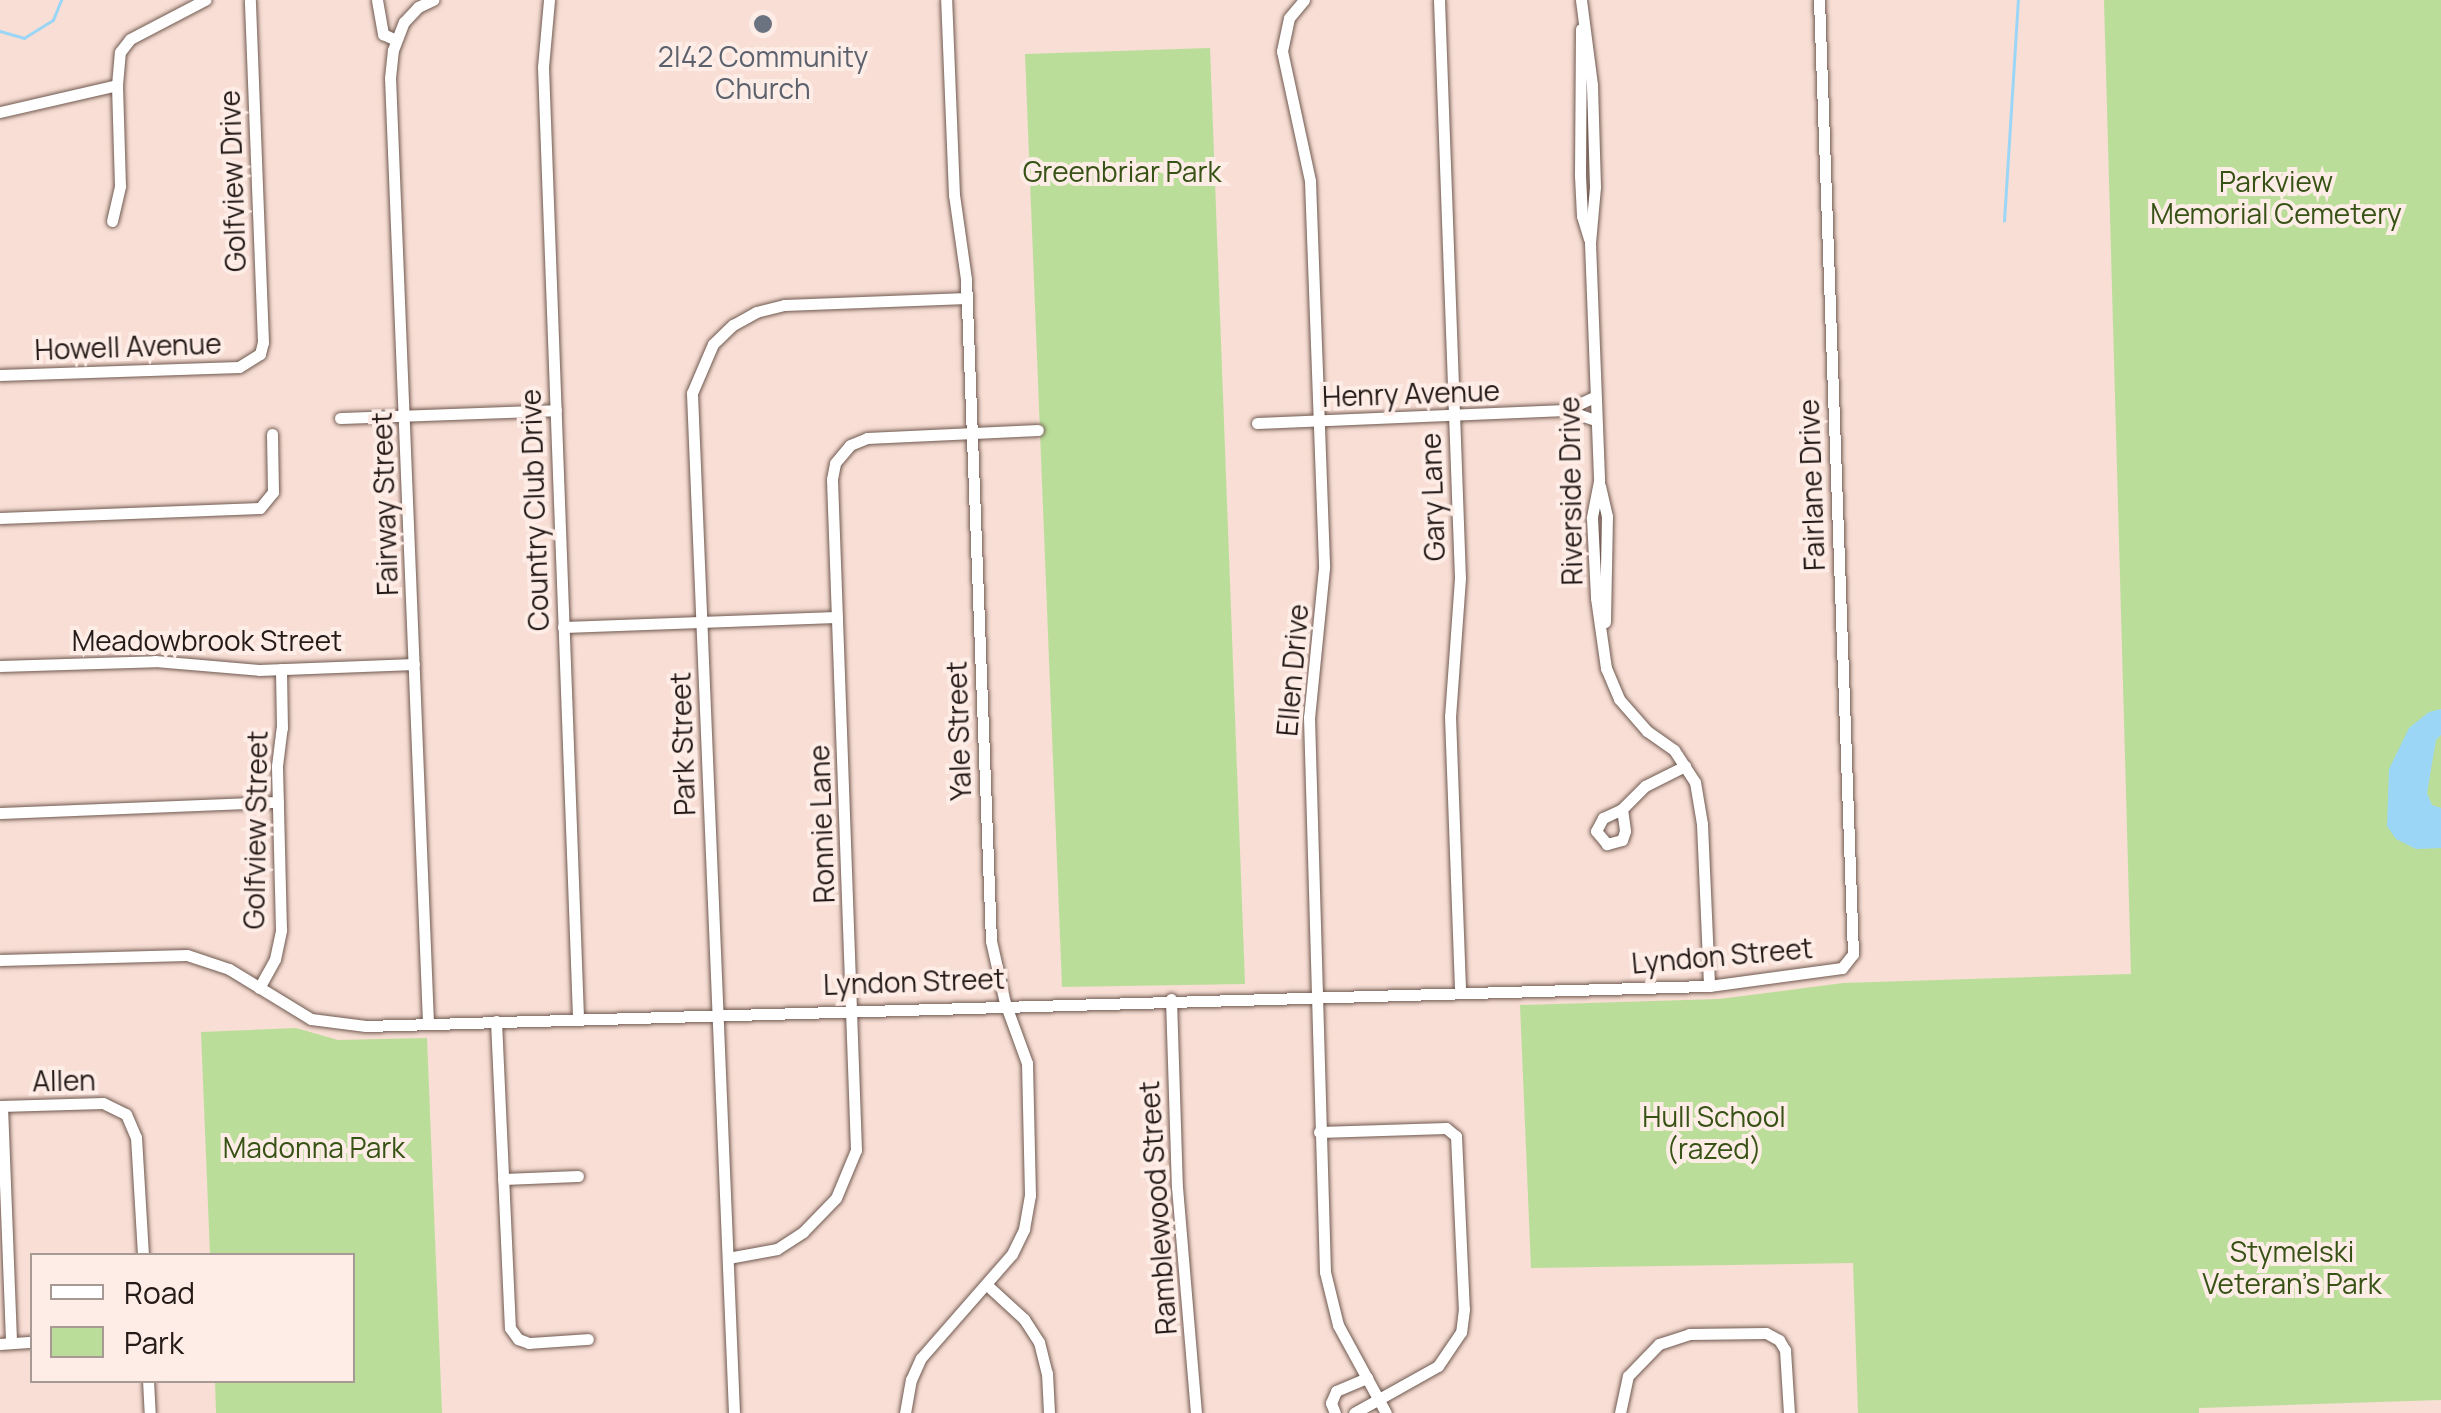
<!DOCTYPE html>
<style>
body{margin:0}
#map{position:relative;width:2441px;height:1413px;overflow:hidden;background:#f8ded4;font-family:Manrope,sans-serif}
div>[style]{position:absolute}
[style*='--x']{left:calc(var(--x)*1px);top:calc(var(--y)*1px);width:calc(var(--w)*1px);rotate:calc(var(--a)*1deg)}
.green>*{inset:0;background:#bade9a}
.water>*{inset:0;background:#9cd6f7}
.stream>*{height:2.5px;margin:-1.25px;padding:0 1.25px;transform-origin:1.25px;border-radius:1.25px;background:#9cd6f7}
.roads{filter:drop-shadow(0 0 2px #6f5950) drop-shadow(0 0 2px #6f5950)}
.minor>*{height:11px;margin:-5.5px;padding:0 5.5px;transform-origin:5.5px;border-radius:5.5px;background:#fff}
.dots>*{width:28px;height:28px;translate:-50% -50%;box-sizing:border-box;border:5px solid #feede7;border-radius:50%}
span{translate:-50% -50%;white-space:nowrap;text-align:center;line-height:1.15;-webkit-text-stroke:8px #feede7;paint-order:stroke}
.worship-label{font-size:28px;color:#5b616d}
.park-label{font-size:28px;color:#375215}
.street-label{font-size:28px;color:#241a17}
.legend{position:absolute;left:30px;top:1253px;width:325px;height:130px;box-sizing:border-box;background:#feede7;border:2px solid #a79994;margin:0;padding:12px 18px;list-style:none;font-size:30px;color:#241a17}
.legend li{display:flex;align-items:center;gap:20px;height:50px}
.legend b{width:50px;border:2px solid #a79994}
</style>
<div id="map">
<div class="green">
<div style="clip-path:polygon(2104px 0,2441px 0,2441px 1400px,2199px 1408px,2199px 1413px,1858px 1413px,1853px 1263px,1531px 1268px,1520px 1005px,1719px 999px,1843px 983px,2131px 974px)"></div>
<div style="clip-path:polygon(1210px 48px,1245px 984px,1062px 987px,1025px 54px)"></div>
<div style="clip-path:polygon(296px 1028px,338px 1040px,427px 1038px,442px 1413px,216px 1413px,215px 1381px,352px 1380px,352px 1256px,210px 1255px,201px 1032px)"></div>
</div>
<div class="water">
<div style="clip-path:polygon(2441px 709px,2441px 735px,2436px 740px,2427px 793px,2432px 805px,2441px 808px,2441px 848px,2416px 849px,2396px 839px,2387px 826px,2389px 769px,2409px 728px,2429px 712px)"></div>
</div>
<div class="stream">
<div style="--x:0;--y:31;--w:25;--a:16"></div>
<div style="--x:24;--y:38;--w:34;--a:-32"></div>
<div style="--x:53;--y:20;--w:22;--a:-68"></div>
<div style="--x:2004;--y:221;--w:221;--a:-86.4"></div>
</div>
<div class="roads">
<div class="minor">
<div style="--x:377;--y:0;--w:35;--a:80"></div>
<div style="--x:383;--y:34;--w:14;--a:25"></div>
<div style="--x:549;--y:0;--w:67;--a:95.1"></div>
<div style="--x:543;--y:67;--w:952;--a:87.89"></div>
<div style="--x:1304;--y:0;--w:23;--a:130"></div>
<div style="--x:1289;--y:18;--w:34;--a:102"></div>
<div style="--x:1282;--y:51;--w:133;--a:77.8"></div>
<div style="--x:1310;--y:181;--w:387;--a:87.9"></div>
<div style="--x:1324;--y:568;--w:150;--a:95.7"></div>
<div style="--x:1309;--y:717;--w:555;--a:88.35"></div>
<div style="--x:1325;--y:1272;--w:55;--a:76.2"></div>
<div style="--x:1338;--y:1325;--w:100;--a:61.4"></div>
<div style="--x:1439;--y:0;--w:578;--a:87.92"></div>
<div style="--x:1460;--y:578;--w:138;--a:94.1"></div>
<div style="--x:1450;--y:716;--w:276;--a:87.9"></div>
<div style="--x:1581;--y:0;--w:86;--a:82.6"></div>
<div style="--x:1592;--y:85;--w:102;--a:88.3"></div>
<div style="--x:1595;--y:187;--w:56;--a:95.1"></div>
<div style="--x:1590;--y:243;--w:238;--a:87.8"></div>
<div style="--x:1599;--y:481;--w:38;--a:101"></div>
<div style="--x:1592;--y:518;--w:80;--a:87.1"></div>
<div style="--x:1596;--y:598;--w:71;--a:81.9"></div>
<div style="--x:1606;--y:668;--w:34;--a:67"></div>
<div style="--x:1619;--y:699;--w:43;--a:48.8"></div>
<div style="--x:1647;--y:731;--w:33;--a:35"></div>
<div style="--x:1674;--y:750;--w:38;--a:57"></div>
<div style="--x:1695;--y:782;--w:43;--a:80.5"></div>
<div style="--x:1702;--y:824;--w:162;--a:87.5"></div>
<div style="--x:1581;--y:29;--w:147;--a:90.4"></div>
<div style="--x:1580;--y:176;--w:40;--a:87.1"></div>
<div style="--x:1582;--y:216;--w:24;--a:73"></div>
<div style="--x:0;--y:112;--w:120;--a:-13"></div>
<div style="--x:112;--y:221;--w:36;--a:-77"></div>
<div style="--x:120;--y:186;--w:101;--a:-91.7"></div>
<div style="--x:117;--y:85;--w:33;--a:-85"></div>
<div style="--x:120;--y:52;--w:16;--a:-52"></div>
<div style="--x:130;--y:39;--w:85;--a:-27.5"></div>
<div style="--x:0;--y:375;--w:239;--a:-1.9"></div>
<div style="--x:239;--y:367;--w:25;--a:-32"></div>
<div style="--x:260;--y:354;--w:12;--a:-76"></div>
<div style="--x:263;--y:342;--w:342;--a:-92.2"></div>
<div style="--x:1594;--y:397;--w:31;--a:155"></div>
<div style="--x:1566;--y:410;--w:31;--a:19"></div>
<div style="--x:340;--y:418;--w:216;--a:-2.1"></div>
<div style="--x:1257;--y:423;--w:309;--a:-2.4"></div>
<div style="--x:1600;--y:486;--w:31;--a:77"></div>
<div style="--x:1607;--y:516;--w:106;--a:91.1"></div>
<div style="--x:0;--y:518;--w:260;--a:-2.2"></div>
<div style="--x:260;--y:508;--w:21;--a:-51"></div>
<div style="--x:273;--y:492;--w:58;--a:-91"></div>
<div style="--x:563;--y:627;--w:274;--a:-2.1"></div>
<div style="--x:0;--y:666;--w:155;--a:-1.8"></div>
<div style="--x:155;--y:661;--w:104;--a:4.9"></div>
<div style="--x:259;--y:670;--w:155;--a:-2.2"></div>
<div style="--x:1622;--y:809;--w:22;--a:82"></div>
<div style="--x:1625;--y:831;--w:9;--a:108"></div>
<div style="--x:1622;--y:840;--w:16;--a:165"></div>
<div style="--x:1607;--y:844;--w:17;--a:-130"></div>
<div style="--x:1596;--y:831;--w:15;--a:-62"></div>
<div style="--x:1603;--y:818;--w:21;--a:-25"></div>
<div style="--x:1622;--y:809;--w:33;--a:-45"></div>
<div style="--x:1645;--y:786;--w:45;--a:-26.6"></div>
<div style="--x:0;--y:813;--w:278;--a:-2.3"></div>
<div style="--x:0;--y:960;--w:187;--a:-1.5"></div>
<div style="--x:187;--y:955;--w:44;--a:18.4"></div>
<div style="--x:229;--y:969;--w:96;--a:31.4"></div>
<div style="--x:311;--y:1019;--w:55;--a:7.3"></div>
<div style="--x:366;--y:1026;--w:1344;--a:-1.71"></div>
<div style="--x:1709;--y:986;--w:134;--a:-7.7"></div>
<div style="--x:1842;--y:968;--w:18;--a:-52"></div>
<div style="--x:1853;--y:954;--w:955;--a:-92.04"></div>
<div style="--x:259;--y:988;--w:33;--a:-61"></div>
<div style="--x:275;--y:959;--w:30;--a:-78"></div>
<div style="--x:281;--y:930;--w:164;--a:-91.4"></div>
<div style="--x:277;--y:766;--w:38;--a:-83"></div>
<div style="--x:282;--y:728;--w:59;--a:-91"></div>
<div style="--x:1171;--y:999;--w:188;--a:88.2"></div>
<div style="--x:1177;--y:1187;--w:227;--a:85.2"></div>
<div style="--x:496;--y:1021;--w:307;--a:87.4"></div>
<div style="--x:510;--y:1328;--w:14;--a:54"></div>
<div style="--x:518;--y:1339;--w:12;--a:20"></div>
<div style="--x:529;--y:1343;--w:59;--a:-3.9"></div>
<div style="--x:428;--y:1023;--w:946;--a:-92.3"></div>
<div style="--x:390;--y:78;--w:28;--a:-84"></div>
<div style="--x:393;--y:50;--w:30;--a:-69"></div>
<div style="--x:404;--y:22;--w:21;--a:-47"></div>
<div style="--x:418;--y:7;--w:17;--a:-25"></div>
<div style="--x:0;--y:1106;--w:103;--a:-1.7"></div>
<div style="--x:103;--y:1103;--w:25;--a:26"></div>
<div style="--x:126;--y:1114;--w:25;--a:67"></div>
<div style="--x:136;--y:1137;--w:119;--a:86.6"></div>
<div style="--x:2;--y:1106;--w:237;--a:87.8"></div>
<div style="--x:1319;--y:1132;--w:127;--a:-1.8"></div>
<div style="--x:1446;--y:1128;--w:13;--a:39"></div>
<div style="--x:1456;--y:1136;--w:173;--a:87.4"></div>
<div style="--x:1464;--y:1309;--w:23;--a:97"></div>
<div style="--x:1461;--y:1332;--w:41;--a:124.1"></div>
<div style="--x:1438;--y:1366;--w:96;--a:150.8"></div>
<div style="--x:503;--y:1179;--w:75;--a:-2.3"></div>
<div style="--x:728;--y:1258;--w:50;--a:-10.4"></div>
<div style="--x:777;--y:1249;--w:31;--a:-33"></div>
<div style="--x:803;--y:1232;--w:47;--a:-45.9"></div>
<div style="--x:836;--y:1198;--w:52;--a:-67.4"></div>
<div style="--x:856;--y:1150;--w:671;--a:-92.05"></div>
<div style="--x:832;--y:479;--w:16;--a:-79"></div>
<div style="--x:835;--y:463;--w:23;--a:-50"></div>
<div style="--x:850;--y:445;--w:18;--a:-22"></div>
<div style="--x:867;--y:438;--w:171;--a:-2.7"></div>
<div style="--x:988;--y:1286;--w:49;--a:42.5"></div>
<div style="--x:1024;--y:1319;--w:27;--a:57"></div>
<div style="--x:1039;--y:1342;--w:32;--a:76"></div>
<div style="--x:1047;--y:1373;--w:40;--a:87.1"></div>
<div style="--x:0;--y:1344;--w:32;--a:-4"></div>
<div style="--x:148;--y:1380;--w:33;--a:87"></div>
<div style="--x:734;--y:1413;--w:1021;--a:-92.36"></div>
<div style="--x:692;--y:393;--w:53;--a:-66.8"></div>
<div style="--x:713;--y:344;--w:28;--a:-44"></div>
<div style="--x:733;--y:325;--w:26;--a:-29"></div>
<div style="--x:756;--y:312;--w:29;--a:-14"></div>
<div style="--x:784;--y:305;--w:183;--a:-2.2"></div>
<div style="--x:905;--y:1413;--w:34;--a:-80"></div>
<div style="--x:911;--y:1380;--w:24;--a:-66"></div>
<div style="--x:921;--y:1358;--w:138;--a:-48.8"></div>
<div style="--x:1012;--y:1254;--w:28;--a:-64"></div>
<div style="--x:1024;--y:1229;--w:35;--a:-80"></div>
<div style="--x:1030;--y:1195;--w:132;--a:-91.3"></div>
<div style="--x:1027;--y:1063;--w:64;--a:-110.1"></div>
<div style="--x:1005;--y:1003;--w:64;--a:-102.7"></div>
<div style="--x:991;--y:941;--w:662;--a:-92.16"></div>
<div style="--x:966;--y:279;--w:85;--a:-98.1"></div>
<div style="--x:954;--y:195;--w:195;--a:-92.3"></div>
<div style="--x:1335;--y:1413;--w:11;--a:-112"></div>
<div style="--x:1331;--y:1403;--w:13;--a:-67"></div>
<div style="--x:1336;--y:1391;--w:34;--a:-23"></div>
<div style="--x:1620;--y:1413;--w:38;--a:-78"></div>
<div style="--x:1628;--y:1376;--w:45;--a:-45.9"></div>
<div style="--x:1659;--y:1344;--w:32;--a:-18"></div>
<div style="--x:1689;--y:1334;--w:77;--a:-0.7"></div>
<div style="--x:1766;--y:1333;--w:15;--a:28"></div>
<div style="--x:1779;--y:1340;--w:12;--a:59"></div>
<div style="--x:1785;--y:1350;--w:63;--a:86.4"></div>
</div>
</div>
<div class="dots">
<div style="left:763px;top:24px;background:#6b7280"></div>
</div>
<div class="worship-label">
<span style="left:763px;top:72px">2|42 Community<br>Church</span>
</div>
<div class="park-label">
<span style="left:1122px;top:171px">Greenbriar Park</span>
<span style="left:2276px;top:197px">Parkview<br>Memorial Cemetery</span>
<span style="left:1714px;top:1132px">Hull School<br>(razed)</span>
<span style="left:314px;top:1147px">Madonna Park</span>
<span style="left:2292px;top:1267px">Stymelski<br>Veteran's Park</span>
</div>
<div class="street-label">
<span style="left:232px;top:181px;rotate:-92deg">Golfview Drive</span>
<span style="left:128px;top:346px;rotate:-2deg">Howell Avenue</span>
<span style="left:1411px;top:393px;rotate:-2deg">Henry Avenue</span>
<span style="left:1811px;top:485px;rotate:-92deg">Fairlane Drive</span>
<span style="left:1570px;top:491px;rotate:-91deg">Riverside Drive</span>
<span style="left:1432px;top:497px;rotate:-92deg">Gary Lane</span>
<span style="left:384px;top:504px;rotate:-92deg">Fairway Street</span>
<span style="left:534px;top:510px;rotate:-92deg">Country Club Drive</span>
<span style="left:207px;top:640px">Meadowbrook Street</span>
<span style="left:1292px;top:670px;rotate:-85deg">Ellen Drive</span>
<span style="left:958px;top:731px;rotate:-92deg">Yale Street</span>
<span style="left:682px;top:744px;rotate:-92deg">Park Street</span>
<span style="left:821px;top:824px;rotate:-92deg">Ronnie Lane</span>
<span style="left:255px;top:830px;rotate:-89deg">Golfview Street</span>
<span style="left:1722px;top:955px;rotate:-5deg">Lyndon Street</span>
<span style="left:914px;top:981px;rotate:-2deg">Lyndon Street</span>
<span style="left:64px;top:1080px;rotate:-1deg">Allen</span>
<span style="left:1157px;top:1208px;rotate:-94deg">Ramblewood Street</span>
</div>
<ul class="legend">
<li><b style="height:12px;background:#fff"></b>Road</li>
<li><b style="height:28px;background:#bade9a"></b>Park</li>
</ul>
</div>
